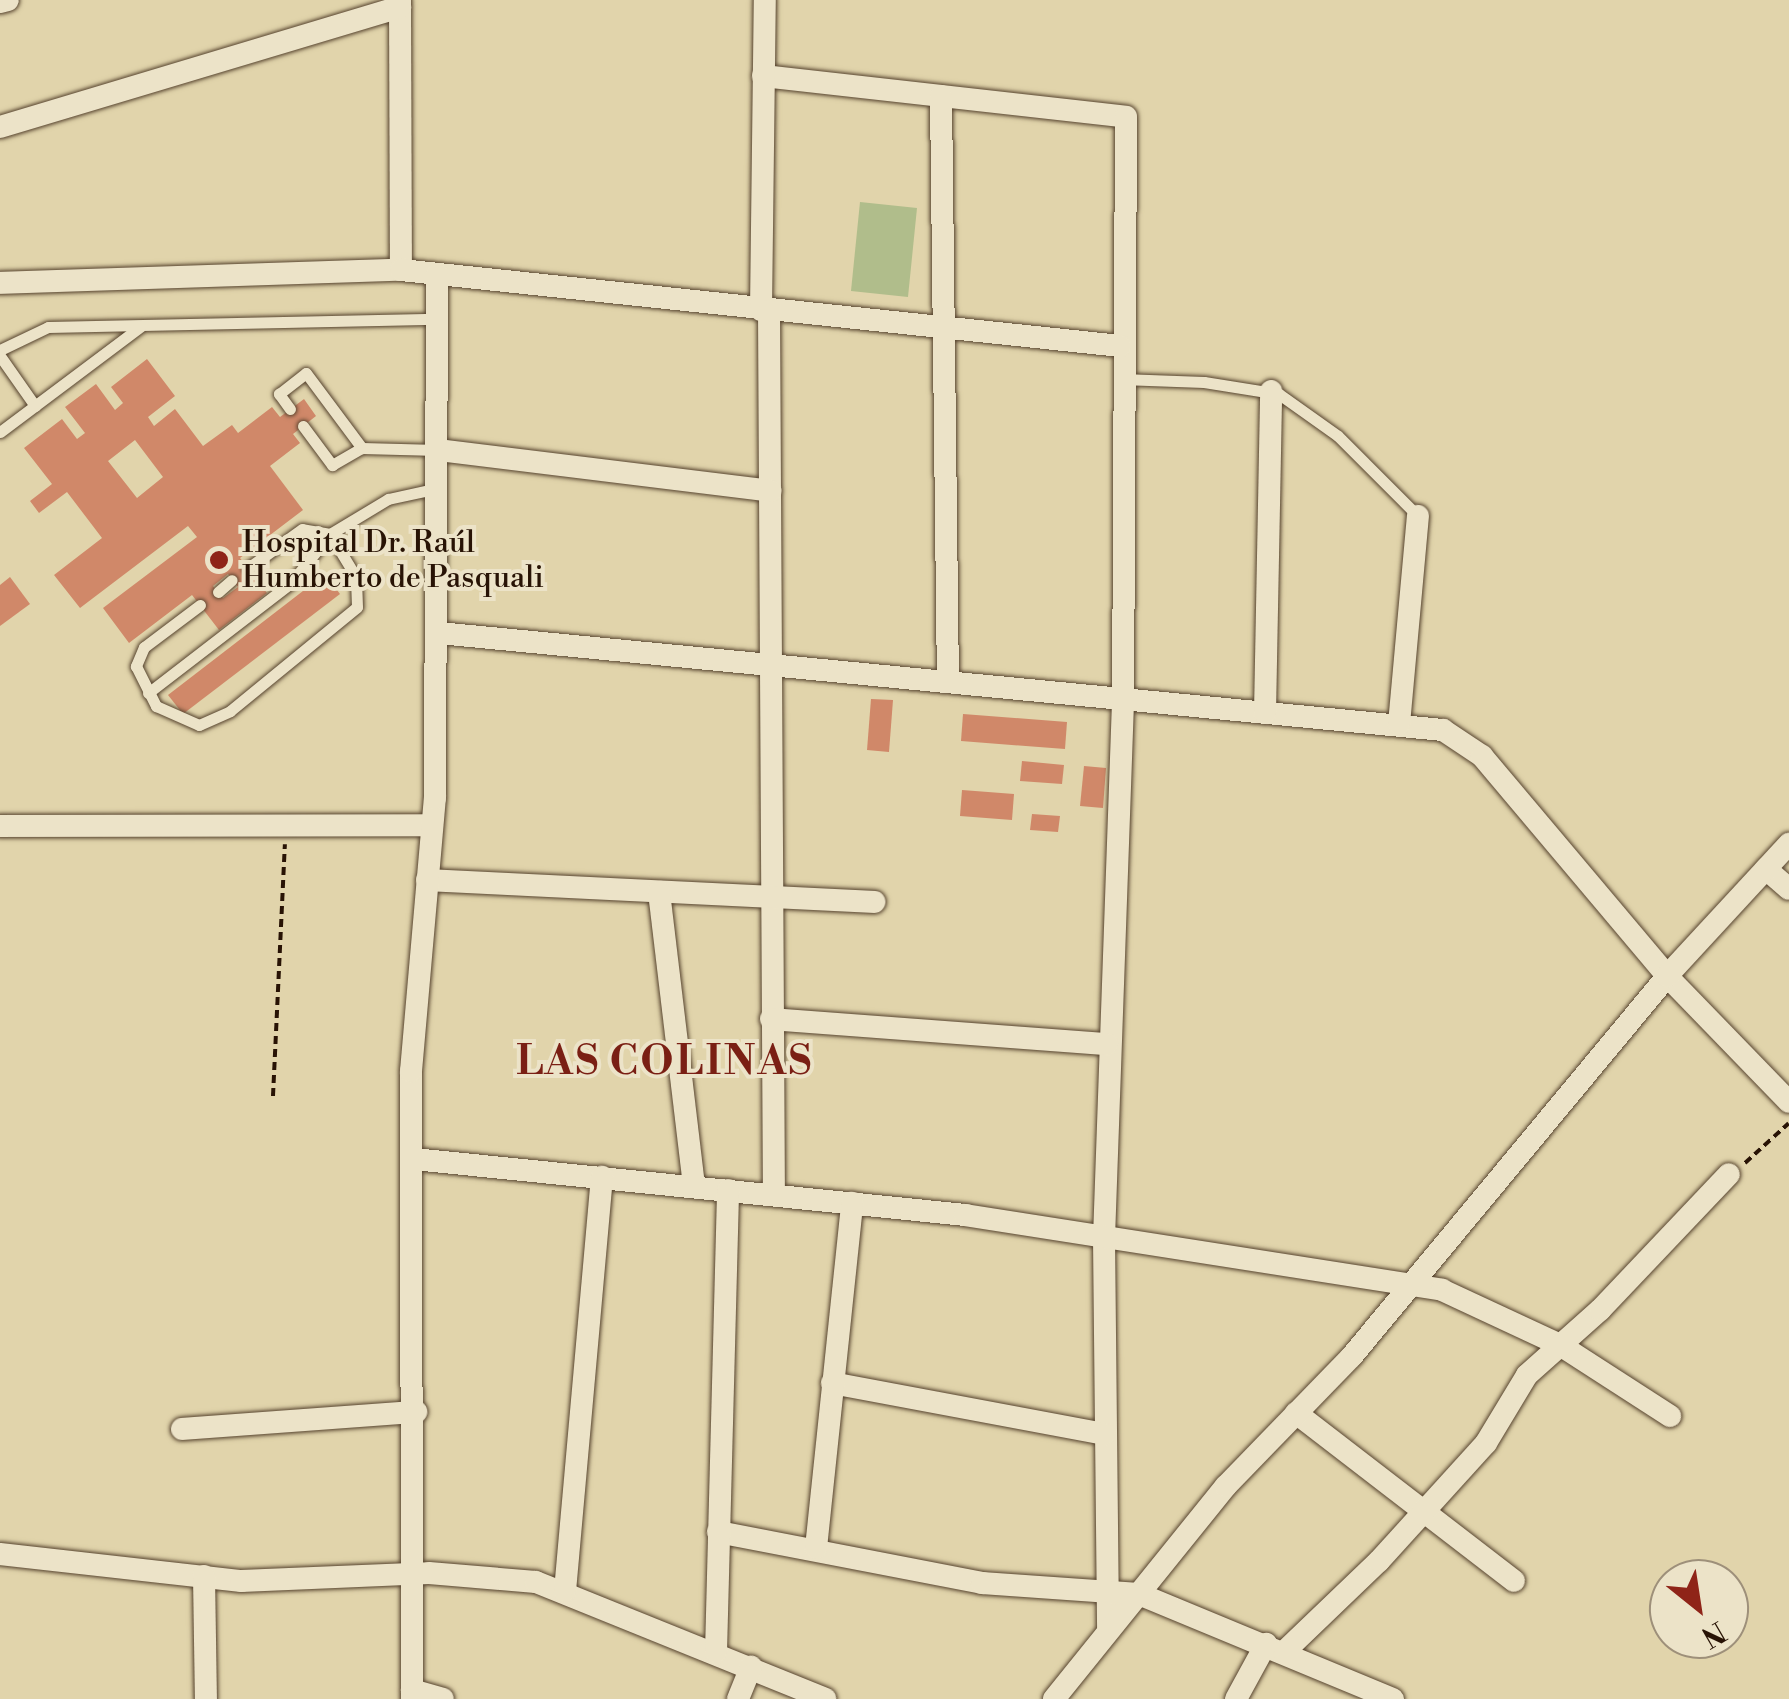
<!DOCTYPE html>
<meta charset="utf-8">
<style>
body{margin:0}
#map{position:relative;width:1789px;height:1699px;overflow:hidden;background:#e1d4ab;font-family:"Libre Bodoni",serif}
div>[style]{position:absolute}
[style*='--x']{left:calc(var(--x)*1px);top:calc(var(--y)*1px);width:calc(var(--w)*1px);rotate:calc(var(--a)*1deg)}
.green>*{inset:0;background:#b0bd8b}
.building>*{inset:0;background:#d08869}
.path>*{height:4px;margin-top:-2px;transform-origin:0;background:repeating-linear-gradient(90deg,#281305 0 8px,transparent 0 13px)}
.roads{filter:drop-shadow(0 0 2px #56432e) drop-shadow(0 0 2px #56432e)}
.service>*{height:11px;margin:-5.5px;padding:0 5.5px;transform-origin:5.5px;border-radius:5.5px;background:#ece3c8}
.minor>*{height:22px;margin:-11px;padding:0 11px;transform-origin:11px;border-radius:11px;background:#ece3c8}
.dots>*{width:28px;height:28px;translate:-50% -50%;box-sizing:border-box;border:5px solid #ece3c8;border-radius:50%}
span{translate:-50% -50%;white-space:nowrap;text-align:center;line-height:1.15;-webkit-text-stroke:8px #ece3c8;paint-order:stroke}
.poi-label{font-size:30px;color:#281305}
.left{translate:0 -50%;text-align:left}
.district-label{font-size:40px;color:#7a1f14;font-weight:700;letter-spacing:2.5px}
.north{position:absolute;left:1649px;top:1559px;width:100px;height:100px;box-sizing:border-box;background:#ece3c8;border:2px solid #9e907a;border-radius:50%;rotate:150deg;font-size:28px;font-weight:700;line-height:40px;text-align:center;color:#281305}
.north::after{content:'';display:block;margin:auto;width:35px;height:45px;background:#8f2418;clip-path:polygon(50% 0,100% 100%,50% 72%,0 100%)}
</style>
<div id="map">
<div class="green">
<div style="clip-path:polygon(860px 202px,917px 208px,908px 297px,851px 291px)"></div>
</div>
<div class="building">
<div style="clip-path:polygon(evenodd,147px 359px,175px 396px,148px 417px,154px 426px,175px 409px,203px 446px,232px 425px,238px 433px,272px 407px,280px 417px,304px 399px,316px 416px,293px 434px,300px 443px,270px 466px,303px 510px,240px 558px,267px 593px,219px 630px,192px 595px,129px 643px,103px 608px,197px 537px,188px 526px,80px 608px,54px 575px,102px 538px,67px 492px,39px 513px,30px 501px,52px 484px,24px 448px,62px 419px,77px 439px,85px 433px,65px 407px,96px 384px,115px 410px,123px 403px,111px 387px,147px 359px,135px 440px,163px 477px,137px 498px,108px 461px,135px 440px,147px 359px,228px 574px,238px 587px,223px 598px,213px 586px,228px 574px)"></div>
<div style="clip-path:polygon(325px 574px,340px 594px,183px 714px,168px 695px)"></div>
<div style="clip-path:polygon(10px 577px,30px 604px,0 626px,0 585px)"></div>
<div style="clip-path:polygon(871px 699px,893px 700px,889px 752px,867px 750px)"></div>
<div style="clip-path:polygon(963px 714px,1067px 722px,1065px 749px,961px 741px)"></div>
<div style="clip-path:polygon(1022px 761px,1064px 765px,1062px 784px,1020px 781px)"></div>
<div style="clip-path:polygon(1084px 766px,1106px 768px,1103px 808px,1080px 806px)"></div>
<div style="clip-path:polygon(962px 790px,1014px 794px,1012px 820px,960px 816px)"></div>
<div style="clip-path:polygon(1032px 814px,1060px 816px,1058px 832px,1030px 830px)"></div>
</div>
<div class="path">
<div style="--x:273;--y:1096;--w:252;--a:-87.3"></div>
<div style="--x:1745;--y:1163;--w:59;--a:-42.3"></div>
</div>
<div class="roads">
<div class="service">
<div style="--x:0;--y:350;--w:53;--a:-25.6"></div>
<div style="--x:48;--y:327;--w:389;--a:-1.2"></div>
<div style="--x:0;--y:356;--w:61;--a:55"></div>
<div style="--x:1121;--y:379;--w:83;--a:2.1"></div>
<div style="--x:1204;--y:382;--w:76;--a:9.1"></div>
<div style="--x:1279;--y:394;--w:72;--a:35.4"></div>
<div style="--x:1338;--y:436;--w:113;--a:45"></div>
<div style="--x:290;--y:409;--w:19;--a:-126"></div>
<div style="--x:279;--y:394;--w:34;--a:-38"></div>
<div style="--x:306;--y:373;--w:94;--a:53.3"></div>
<div style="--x:303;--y:426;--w:49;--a:53.4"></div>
<div style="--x:332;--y:465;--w:34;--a:-30"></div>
<div style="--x:362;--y:448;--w:76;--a:1.5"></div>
<div style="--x:0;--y:432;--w:176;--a:-36.9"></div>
<div style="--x:218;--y:592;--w:18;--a:-41"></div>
<div style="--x:200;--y:605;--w:70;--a:143.1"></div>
<div style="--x:144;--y:647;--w:21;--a:113"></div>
<div style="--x:136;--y:666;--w:45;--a:63.4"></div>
<div style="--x:156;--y:706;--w:47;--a:23.8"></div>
<div style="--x:199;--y:725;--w:34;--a:-24"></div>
<div style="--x:230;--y:711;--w:164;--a:-39.3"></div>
<div style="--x:357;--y:607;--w:30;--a:-92"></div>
<div style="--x:356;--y:577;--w:50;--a:-121.2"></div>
<div style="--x:330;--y:534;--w:28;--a:-170"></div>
<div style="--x:302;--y:529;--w:67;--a:144.2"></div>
<div style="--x:148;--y:693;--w:180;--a:-37.6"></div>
<div style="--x:291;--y:583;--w:63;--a:-51.5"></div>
<div style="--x:330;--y:534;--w:68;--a:-31.1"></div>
<div style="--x:388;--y:499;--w:51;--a:-12.4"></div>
</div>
<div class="minor">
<div style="--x:400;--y:0;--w:270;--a:89.8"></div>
<div style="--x:0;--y:2;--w:8;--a:-14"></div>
<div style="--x:763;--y:76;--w:365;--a:6.4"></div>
<div style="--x:1126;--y:117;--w:585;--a:90.29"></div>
<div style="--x:1123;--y:702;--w:536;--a:92.03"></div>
<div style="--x:1104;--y:1238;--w:392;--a:89.4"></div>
<div style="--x:941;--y:96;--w:586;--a:89.32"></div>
<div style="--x:0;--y:127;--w:418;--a:-16.7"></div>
<div style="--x:0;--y:283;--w:401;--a:-1.9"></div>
<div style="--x:401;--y:270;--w:723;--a:6.03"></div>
<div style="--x:761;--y:310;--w:310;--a:-89.3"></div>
<div style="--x:769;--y:311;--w:883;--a:89.68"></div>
<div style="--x:438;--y:450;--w:335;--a:7"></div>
<div style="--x:439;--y:633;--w:1009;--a:5.52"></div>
<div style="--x:1443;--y:730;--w:47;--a:33.7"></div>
<div style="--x:1482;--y:756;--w:287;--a:49.9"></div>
<div style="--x:1667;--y:976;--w:175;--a:45.9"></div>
<div style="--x:1265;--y:713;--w:322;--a:-88.9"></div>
<div style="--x:1399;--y:724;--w:209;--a:-84.8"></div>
<div style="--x:0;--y:826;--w:432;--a:-0.1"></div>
<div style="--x:1766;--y:869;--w:30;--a:41"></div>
<div style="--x:427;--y:880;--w:448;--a:2.8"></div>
<div style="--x:659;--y:892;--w:296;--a:83.2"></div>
<div style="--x:771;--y:1019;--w:337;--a:4.3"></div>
<div style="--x:414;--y:1159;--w:554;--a:5.8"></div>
<div style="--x:965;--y:1215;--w:483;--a:8.9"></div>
<div style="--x:1442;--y:1290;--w:130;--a:25"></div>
<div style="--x:1560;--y:1345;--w:131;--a:32.8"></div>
<div style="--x:832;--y:1383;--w:277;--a:10.6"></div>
<div style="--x:1296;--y:1413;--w:275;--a:37.6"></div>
<div style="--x:182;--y:1429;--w:235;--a:-4.2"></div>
<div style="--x:718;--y:1532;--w:269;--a:10.9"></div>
<div style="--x:982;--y:1583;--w:157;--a:4"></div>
<div style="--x:1139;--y:1594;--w:275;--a:22.5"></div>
<div style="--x:816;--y:1548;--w:347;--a:-84"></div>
<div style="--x:0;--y:1554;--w:243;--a:6.4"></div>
<div style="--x:241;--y:1581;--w:188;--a:-2.4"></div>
<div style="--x:429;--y:1573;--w:107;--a:4.8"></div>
<div style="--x:536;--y:1582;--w:312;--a:22"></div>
<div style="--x:204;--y:1576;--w:123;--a:89.1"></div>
<div style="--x:565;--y:1591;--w:416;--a:-84.9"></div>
<div style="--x:716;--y:1652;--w:462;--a:-88.5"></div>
<div style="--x:1284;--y:1652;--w:132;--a:-43.8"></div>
<div style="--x:1379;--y:1561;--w:159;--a:-47.8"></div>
<div style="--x:1486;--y:1443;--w:79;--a:-58.9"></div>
<div style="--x:1527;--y:1375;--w:98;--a:-41.7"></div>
<div style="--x:1600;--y:1310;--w:187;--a:-46.5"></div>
<div style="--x:412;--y:1690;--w:32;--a:16"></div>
<div style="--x:412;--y:1699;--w:628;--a:-90.09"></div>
<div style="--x:411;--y:1071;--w:274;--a:-85"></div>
<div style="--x:435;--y:798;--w:524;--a:-89.78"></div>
<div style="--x:738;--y:1699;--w:35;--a:-68"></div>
<div style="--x:1054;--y:1699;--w:274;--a:-51.1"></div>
<div style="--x:1226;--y:1486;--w:181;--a:-45.9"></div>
<div style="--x:1352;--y:1356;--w:494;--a:-50.3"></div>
<div style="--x:1667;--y:976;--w:180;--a:-47.3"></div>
<div style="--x:1236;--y:1699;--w:63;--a:-61.4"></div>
</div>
</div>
<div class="dots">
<div style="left:219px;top:560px;background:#8f2418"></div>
</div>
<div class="poi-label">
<span class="left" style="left:242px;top:560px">Hospital Dr. Raúl<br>Humberto de Pasquali</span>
</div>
<div class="district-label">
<span style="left:665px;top:1062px">LAS COLINAS</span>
</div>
<div class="north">N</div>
</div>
